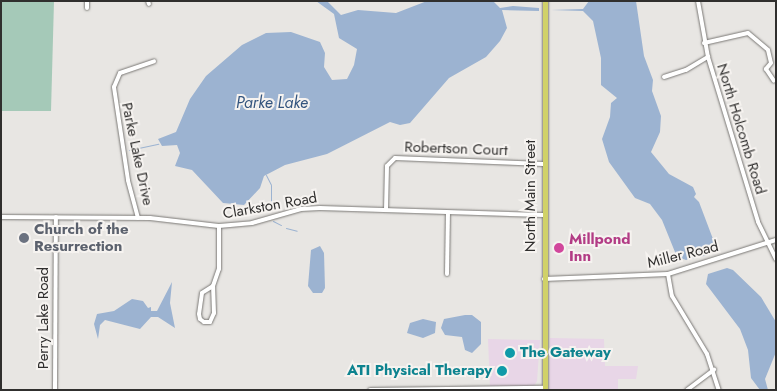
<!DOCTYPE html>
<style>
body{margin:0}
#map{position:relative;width:777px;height:391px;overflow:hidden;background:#e8e6e3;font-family:Jost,sans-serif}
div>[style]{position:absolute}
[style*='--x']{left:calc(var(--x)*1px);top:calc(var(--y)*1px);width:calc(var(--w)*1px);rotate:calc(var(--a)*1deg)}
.commercial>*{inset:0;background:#e8d6e7}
.green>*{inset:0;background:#a5c9b8}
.water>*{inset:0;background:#9cb3d1}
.stream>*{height:1px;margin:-0.5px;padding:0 0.5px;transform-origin:0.5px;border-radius:0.5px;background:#9cb3d1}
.roads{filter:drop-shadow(0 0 1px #7a7875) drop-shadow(0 0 1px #7a7875)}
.minor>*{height:4px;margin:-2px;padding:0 2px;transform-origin:2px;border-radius:2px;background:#fff}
.major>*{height:5px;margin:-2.5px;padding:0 2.5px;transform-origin:2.5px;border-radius:2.5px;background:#d0d168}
.dots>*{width:14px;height:14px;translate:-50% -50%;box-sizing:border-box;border:2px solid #f6f3f0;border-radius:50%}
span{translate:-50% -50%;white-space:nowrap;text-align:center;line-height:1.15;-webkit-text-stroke:4px #f6f3f0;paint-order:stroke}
.street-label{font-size:15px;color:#302f2e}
.worship-label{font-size:15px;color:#5b616d;font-weight:700}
.left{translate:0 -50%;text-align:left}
.hotel-label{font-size:15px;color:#b23c85;font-weight:700}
.culture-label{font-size:15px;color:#0d838f;font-weight:700}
.right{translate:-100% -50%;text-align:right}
.water-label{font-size:16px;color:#33547e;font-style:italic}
.frame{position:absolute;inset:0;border:2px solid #302f2e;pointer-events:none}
</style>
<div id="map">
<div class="commercial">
<div style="clip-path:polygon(550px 338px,604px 339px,605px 366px,638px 366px,636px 379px,618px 379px,618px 390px,549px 390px)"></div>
<div style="clip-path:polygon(488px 339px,540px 340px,537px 381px,534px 386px,490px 387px)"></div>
</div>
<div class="green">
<div style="clip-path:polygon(1px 1px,54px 1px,51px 111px,1px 111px)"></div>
</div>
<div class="water">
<div style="clip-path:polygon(316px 1px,327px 1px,341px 15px,358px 10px,396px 13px,427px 1px,493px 1px,500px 8px,513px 6px,539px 8px,539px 11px,502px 10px,507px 28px,500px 41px,486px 57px,449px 78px,410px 123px,400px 125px,390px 122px,327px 154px,285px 165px,264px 176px,260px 188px,244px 205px,223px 203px,192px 170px,175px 166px,180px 153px,177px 145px,162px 146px,158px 139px,176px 132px,190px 99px,206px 76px,242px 45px,266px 33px,291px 32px,320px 42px,325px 53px,324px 67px,332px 80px,347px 79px,354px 65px,357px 49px,339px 38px,334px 14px)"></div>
<div style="clip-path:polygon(589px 1px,636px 1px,644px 56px,653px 80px,652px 91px,661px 116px,660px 132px,651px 152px,669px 174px,693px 187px,696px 194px,694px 197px,699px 202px,716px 247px,708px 255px,686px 260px,677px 257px,662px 220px,650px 204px,635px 198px,609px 162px,602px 139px,610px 117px,611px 103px,617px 98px,601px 85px,601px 58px,593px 21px,583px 11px,551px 10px,583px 9px)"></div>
<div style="clip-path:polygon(320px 246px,324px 253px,325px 288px,322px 293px,313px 293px,308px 286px,311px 250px)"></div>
<div style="clip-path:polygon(727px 268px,733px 270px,761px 297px,776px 322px,776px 352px,765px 379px,768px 390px,760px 390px,751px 378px,748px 350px,740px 329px,706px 284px,708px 274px)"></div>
<div style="clip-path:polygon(172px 282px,170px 303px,175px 328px,158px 317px,151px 317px,140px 329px,105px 320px,100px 325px,98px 339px,94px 324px,97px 314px,114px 311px,132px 299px,143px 301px,148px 308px,151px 307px,151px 311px,157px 311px)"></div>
<div style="clip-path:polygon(465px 315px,472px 315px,481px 322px,481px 344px,472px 353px,465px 350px,462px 337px,445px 335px,441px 328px,444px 319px)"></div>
<div style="clip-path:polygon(423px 319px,436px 322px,435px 333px,423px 338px,407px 333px,410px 323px)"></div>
</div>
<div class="stream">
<div style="--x:129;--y:150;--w:30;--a:-12"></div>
<div style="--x:266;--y:175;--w:11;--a:63"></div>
<div style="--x:271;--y:185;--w:23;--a:90"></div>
<div style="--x:273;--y:221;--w:9;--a:27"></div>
<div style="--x:286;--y:228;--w:11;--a:15"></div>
</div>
<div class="roads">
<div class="minor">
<div style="--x:148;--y:1;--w:3;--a:72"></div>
<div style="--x:698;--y:1;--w:57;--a:79.9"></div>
<div style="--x:708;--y:57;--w:172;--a:73.1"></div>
<div style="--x:758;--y:222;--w:41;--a:64.1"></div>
<div style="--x:87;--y:8;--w:7;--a:-90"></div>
<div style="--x:704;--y:43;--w:45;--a:-12.8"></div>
<div style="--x:748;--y:33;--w:26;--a:40"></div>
<div style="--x:768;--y:50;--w:13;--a:77"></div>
<div style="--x:771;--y:63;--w:8;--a:130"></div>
<div style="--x:766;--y:69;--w:14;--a:56"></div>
<div style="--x:664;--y:77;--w:23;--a:-18"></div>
<div style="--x:686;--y:70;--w:26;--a:-31"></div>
<div style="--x:386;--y:210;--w:44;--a:-88.7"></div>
<div style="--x:387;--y:166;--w:11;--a:-45"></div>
<div style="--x:395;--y:158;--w:148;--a:2.3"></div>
<div style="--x:1;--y:217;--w:149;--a:0.4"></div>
<div style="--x:150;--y:218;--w:69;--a:6.6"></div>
<div style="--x:219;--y:226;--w:33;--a:-5"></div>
<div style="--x:252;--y:223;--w:51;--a:-15.9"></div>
<div style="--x:301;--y:209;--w:19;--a:-3"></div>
<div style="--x:320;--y:208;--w:223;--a:1.8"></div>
<div style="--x:138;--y:218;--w:39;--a:-105"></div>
<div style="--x:128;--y:180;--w:94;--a:-98.6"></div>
<div style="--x:114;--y:87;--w:15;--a:-67"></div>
<div style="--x:120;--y:73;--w:36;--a:-19"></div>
<div style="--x:447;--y:274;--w:61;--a:-89.1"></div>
<div style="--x:668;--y:274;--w:22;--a:80"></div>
<div style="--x:672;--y:296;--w:68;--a:58.9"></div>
<div style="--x:707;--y:354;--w:38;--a:72"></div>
<div style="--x:544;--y:279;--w:124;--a:-2.3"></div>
<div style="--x:668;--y:274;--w:113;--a:-17.5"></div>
<div style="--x:213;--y:286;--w:13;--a:148"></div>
<div style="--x:202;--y:293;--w:21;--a:98"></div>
<div style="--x:199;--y:314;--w:5;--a:79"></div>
<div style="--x:200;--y:319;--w:5;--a:37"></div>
<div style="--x:204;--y:322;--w:6;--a:0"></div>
<div style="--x:210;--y:322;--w:10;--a:-66"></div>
<div style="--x:214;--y:313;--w:27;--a:-92"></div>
<div style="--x:213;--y:286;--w:18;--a:-71"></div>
<div style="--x:219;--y:269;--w:43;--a:-90"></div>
<div style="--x:55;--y:390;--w:173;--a:-89.7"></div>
<div style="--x:370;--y:390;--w:175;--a:-0.7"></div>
<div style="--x:687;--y:390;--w:34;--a:-37"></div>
</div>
<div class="major">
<div style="--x:545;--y:1;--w:389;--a:90"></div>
</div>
</div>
<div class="dots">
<div style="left:24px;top:238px;background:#6b7280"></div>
<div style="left:559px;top:248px;background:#d1479c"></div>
<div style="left:510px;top:353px;background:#0f9aa8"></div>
<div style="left:502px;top:371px;background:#0f9aa8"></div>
</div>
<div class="street-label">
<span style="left:741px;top:129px;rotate:73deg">North Holcomb Road</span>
<span style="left:456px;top:149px;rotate:2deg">Robertson Court</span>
<span style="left:137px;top:154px;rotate:78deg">Parke Lake Drive</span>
<span style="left:531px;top:196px;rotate:-90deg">North Main Street</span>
<span style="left:270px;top:206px;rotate:-10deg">Clarkston Road</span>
<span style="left:683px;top:255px;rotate:-14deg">Miller Road</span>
<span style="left:44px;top:318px;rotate:-90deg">Perry Lake Road</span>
</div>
<div class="worship-label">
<span class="left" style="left:34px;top:238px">Church of the<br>Resurrection</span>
</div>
<div class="hotel-label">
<span class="left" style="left:569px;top:248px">Millpond<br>Inn</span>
</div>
<div class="culture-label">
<span class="left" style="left:520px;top:353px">The Gateway</span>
<span class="right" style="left:492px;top:371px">ATI Physical Therapy</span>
</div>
<div class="water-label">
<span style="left:272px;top:103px">Parke Lake</span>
</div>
<div class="frame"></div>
</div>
